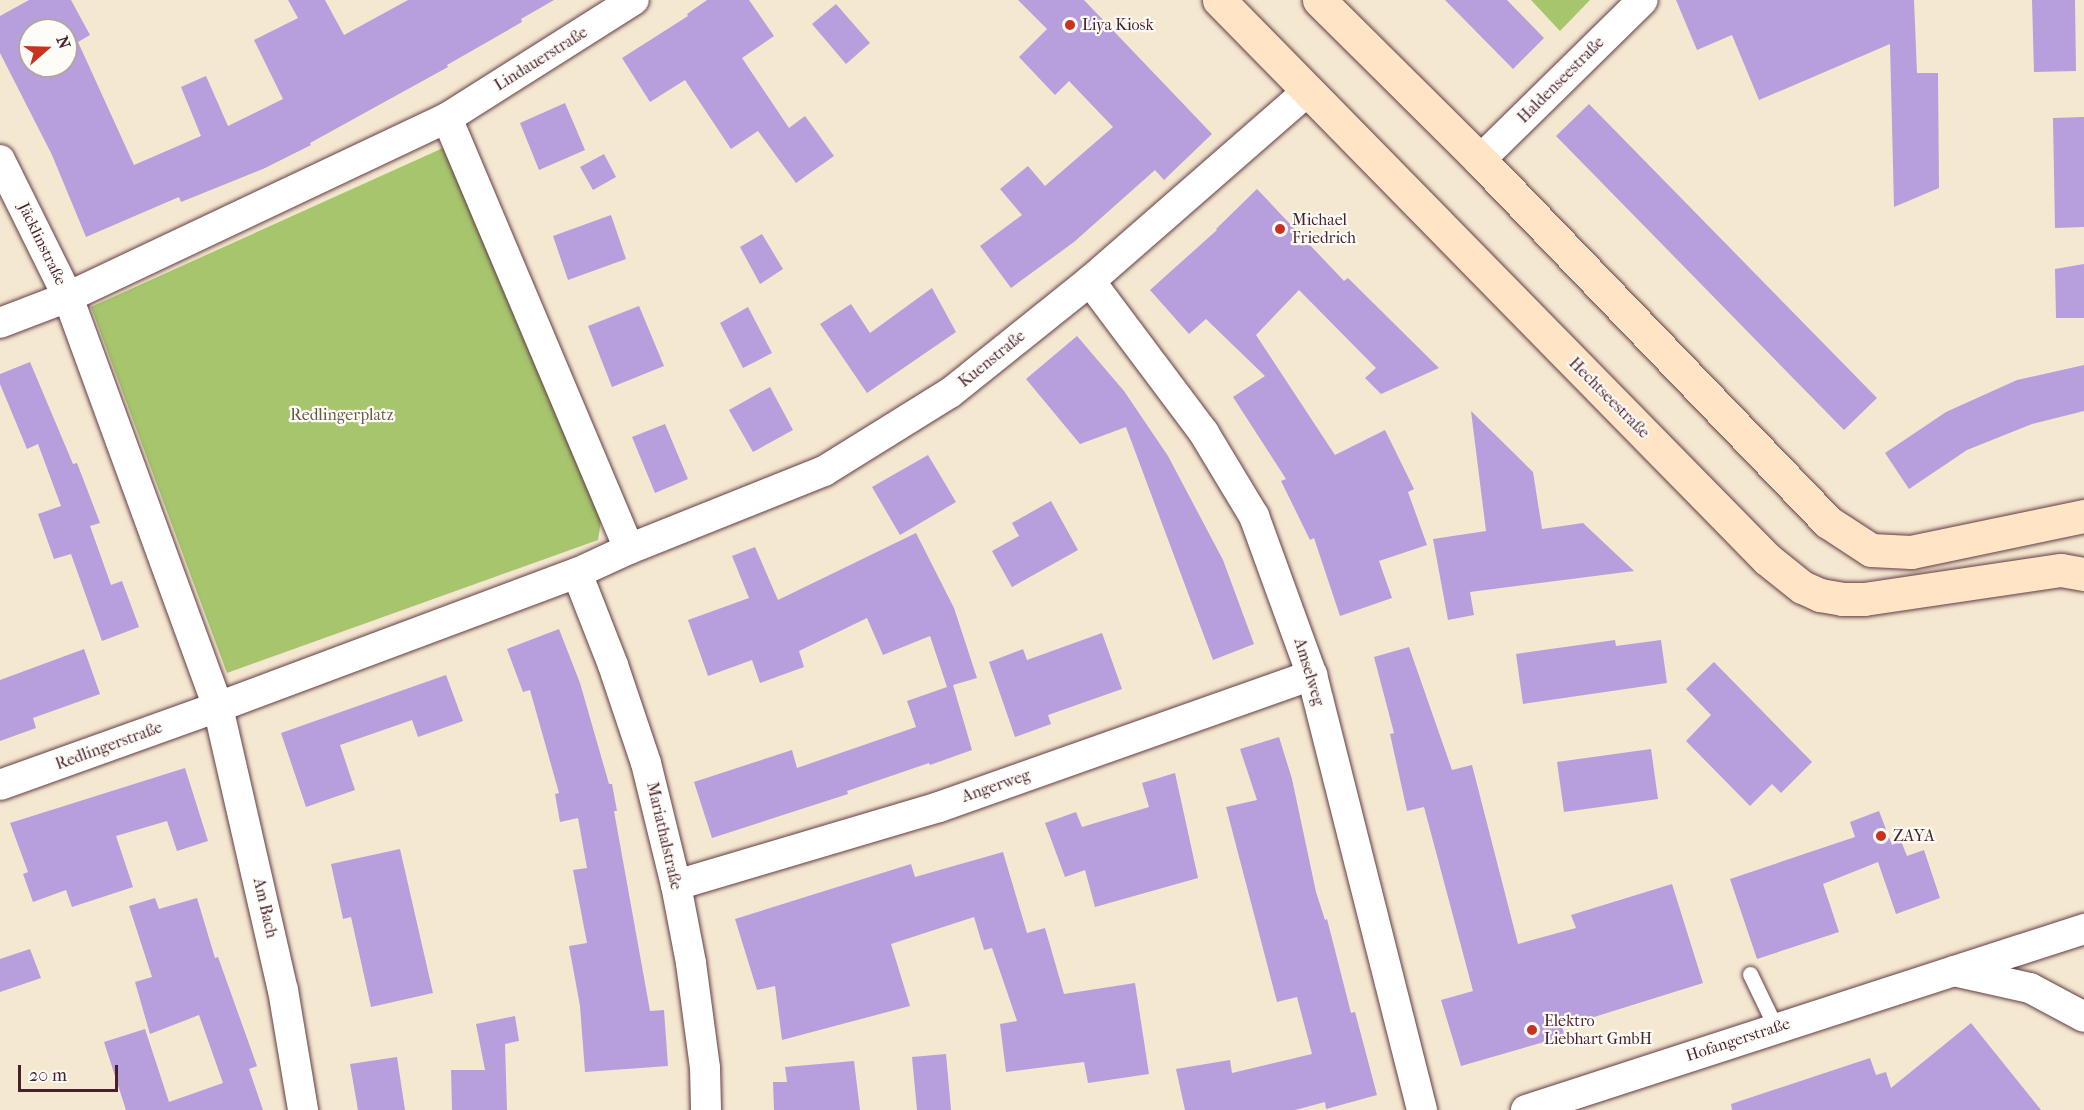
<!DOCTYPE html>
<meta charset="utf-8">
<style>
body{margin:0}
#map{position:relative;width:2084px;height:1110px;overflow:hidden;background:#f5e8d1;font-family:"IM FELL French Canon",serif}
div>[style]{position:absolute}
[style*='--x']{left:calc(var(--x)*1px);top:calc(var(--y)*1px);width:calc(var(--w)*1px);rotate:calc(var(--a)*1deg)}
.green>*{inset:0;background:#a6c56d}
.building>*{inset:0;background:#b79edc}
.roads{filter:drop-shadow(0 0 2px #643d44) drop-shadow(0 0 2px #643d44)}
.lane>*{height:15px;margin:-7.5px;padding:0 7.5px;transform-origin:7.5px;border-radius:7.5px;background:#fff}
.street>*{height:30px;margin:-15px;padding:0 15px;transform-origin:15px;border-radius:15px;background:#fff}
.secondary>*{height:33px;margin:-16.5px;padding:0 16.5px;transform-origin:16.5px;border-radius:16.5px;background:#ffe4c6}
.dots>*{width:16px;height:16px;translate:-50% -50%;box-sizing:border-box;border:3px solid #fdfcf7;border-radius:50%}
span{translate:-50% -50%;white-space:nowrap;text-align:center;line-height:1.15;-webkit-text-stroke:4.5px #fdfcf7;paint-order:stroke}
.poi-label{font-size:16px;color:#4a1f2b}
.left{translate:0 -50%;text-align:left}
.street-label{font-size:16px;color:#4a1f2b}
.park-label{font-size:16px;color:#6a5942}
.north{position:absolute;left:18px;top:18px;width:60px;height:60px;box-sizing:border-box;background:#fdfcf7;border:2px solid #b5a4a5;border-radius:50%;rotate:70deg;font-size:16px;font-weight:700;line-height:24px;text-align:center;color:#4a1f2b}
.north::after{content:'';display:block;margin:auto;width:21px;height:27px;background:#c8321e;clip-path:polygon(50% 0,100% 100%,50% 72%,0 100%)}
.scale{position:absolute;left:18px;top:1065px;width:100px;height:27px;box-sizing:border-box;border:3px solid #4a1f2b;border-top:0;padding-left:8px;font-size:18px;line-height:21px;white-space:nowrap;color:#4a1f2b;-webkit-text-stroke:4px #fdfcf7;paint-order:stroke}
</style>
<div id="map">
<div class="green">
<div style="clip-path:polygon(1531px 0,1590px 0,1560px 31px)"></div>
<div style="clip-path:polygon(443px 148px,602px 514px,598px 540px,227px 673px,91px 307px)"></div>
</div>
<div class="building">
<div style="clip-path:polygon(evenodd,29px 0,71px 0,90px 35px,78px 42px,134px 165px,201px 136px,181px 87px,206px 76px,228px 126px,283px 99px,254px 40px,298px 18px,288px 0,325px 0,344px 35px,408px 0,554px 0,521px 19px,522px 22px,447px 65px,448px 67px,310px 143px,311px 145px,263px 169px,181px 202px,179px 197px,86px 237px,52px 155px,0 53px,0 16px,29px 0,30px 30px,66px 30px,66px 66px,30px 66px,30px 30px)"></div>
<div style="clip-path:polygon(707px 0,749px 0,774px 36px,742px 58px,789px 128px,805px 116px,834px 156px,796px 183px,758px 131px,731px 149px,685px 80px,650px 102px,622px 58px,688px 16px,687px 14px)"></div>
<div style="clip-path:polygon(1018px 0,1084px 0,1212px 134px,1164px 180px,1155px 170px,1074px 242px,1011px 288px,980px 246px,1022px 215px,1000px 189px,1028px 166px,1045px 186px,1113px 127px,1069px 81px,1055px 95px,1019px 57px,1047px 29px)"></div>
<div style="clip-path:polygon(1445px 0,1507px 0,1544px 38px,1513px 69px)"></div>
<div style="clip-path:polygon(1676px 0,1914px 0,1917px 73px,1938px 73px,1939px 188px,1894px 207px,1890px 44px,1759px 100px,1732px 35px,1697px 50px)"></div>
<div style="clip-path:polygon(2032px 0,2075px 0,2076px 71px,2034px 72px)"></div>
<div style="clip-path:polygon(836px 4px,870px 43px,846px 64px,812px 24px)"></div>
<div style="clip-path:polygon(565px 103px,585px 150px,539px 170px,520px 123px)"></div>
<div style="clip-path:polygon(1589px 104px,1877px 398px,1844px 430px,1556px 136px)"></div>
<div style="clip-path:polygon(2084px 117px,2084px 227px,2055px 228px,2053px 118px)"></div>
<div style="clip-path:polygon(604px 154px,616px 177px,593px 190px,580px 167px)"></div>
<div style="clip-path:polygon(1257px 189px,1344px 281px,1348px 278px,1439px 368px,1381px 394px,1365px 378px,1376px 368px,1299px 290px,1256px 335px,1335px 455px,1385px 430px,1414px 489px,1408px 492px,1427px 545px,1379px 561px,1392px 598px,1340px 616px,1314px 538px,1310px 540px,1281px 481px,1286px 479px,1233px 397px,1265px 376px,1206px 319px,1189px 334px,1150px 290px,1217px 230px,1216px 229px)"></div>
<div style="clip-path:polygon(611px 215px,626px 259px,568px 280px,553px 236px)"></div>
<div style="clip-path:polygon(762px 234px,783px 269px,760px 284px,740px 247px)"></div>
<div style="clip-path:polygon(2084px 264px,2084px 318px,2056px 318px,2055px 269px)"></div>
<div style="clip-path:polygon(932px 288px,956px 332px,867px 393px,820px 324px,851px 304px,870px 333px)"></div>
<div style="clip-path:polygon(639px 306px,664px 366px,612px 387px,588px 326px)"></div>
<div style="clip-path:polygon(748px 307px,772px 353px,743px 368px,720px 323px)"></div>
<div style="clip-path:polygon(1077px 336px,1124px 391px,1168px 456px,1223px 560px,1254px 644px,1213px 660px,1126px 427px,1080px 444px,1026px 379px)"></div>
<div style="clip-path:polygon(30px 362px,73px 464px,77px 463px,100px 523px,90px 526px,111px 585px,122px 581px,139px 627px,102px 641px,71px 554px,54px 559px,38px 514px,61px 506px,38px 444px,27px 449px,0 384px,0 374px)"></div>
<div style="clip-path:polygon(2084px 365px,2084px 411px,2032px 424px,1967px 450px,1909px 489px,1885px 453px,1946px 412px,2017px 380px)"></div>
<div style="clip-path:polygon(770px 387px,793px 430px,753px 452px,729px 410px)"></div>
<div style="clip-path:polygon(1471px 411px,1533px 472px,1542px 529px,1583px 523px,1634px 571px,1470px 592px,1474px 615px,1448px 620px,1433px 539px,1486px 531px)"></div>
<div style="clip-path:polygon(665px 424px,688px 479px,655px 493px,632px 437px)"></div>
<div style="clip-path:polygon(928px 455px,956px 502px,900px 535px,872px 487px)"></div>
<div style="clip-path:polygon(1051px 501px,1078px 550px,1012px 587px,992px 551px,1019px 536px,1012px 523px)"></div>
<div style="clip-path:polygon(916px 533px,954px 608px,977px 678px,953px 685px,972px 750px,930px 765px,929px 763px,847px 791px,848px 794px,712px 838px,694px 782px,792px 750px,797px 768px,916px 727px,907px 701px,947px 687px,930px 636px,883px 655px,867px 618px,799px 651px,804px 667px,760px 683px,752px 660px,708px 676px,688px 620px,749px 598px,732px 556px,755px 547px,778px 600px)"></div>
<div style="clip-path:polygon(559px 629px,580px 683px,609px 784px,612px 784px,617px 811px,614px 811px,650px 1011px,664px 1010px,668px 1066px,585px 1072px,580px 1006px,569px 946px,587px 943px,573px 870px,587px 868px,578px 818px,560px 822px,555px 794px,559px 793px,530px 690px,523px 692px,507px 649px)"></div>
<div style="clip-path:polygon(1102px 633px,1122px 689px,1048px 715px,1051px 724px,1015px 737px,989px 662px,1023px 649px,1027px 660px)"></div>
<div style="clip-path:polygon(1615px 640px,1616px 646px,1661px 640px,1667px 683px,1523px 704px,1516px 654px)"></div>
<div style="clip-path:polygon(1409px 647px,1452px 770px,1472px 765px,1518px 944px,1576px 928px,1571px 915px,1672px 884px,1703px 983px,1562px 1027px,1565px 1036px,1461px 1066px,1441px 1000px,1473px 991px,1424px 807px,1407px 811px,1390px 734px,1394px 733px,1374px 657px)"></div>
<div style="clip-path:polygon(84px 649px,100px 694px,33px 718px,36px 728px,0 741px,0 680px)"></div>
<div style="clip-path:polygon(1714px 662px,1812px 762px,1781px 793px,1772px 784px,1750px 806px,1686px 741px,1711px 715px,1686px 689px)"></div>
<div style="clip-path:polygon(446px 675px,463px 721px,418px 737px,412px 720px,340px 745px,355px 790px,306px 807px,281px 733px)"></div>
<div style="clip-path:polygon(1279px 737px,1292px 779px,1316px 892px,1325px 920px,1327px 919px,1351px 1013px,1355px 1012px,1377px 1095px,1326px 1109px,1325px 1102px,1295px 1110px,1185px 1110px,1176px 1069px,1230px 1060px,1232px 1073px,1312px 1054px,1297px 997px,1277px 1002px,1226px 807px,1257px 800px,1240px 749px)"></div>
<div style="clip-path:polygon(1651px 749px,1658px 799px,1564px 812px,1557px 762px)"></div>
<div style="clip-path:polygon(185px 768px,208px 841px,177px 851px,167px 821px,116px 836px,133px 887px,72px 907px,66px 890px,33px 902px,23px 874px,28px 872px,10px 823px)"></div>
<div style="clip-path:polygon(1175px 773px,1198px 878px,1095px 907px,1085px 870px,1065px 877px,1045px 823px,1076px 812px,1082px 827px,1149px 807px,1142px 783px)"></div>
<div style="clip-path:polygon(1879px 811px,1892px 845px,1901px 841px,1907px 856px,1924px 850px,1940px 898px,1896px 914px,1878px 862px,1823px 884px,1839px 932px,1757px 959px,1730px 879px,1855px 837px,1850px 822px)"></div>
<div style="clip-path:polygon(400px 849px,433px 993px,371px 1007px,351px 917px,343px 919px,331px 864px)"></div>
<div style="clip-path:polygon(1003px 852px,1027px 933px,1045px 928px,1064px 994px,1135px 983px,1149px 1074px,1088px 1083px,1084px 1062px,1006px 1072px,1000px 1024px,1017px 1021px,992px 948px,984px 950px,974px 917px,891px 944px,910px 1006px,782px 1040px,775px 986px,757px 990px,735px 919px,911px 864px,915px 877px)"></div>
<div style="clip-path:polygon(155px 898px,159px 909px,197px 898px,215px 958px,218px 957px,257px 1066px,249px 1069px,263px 1110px,126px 1110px,104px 1042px,145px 1029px,169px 1102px,223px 1083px,199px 1015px,150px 1034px,135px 982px,152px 977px,129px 906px)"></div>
<div style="clip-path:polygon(30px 949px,41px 978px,0 992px,0 959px)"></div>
<div style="clip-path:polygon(515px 1016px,519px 1041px,505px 1044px,507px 1110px,452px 1110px,451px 1070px,485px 1070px,476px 1024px)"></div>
<div style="clip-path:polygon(1971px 1023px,2041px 1110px,1732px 1110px,1731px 1104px,1870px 1058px,1876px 1075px,1886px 1072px,1891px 1088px)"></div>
<div style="clip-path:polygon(946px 1054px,951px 1110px,917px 1110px,912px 1057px)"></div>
<div style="clip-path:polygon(397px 1057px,405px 1110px,358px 1110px,350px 1064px)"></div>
<div style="clip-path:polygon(854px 1061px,860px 1110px,774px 1110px,773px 1082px,787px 1082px,785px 1067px)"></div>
</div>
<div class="roads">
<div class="lane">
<div style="--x:1750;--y:974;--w:60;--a:64.3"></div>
</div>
<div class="street">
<div style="--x:447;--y:118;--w:468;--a:67.1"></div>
<div style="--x:0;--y:160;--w:153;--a:63.6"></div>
<div style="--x:68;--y:297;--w:437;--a:69.9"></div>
<div style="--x:218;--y:707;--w:290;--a:77.1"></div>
<div style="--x:283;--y:990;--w:122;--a:80.5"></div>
<div style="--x:1480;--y:160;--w:228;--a:-44.5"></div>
<div style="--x:1090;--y:281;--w:190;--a:53.1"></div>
<div style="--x:1204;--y:433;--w:97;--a:58.9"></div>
<div style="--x:1254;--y:516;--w:169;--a:70"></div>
<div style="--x:1312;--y:675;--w:449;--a:75.8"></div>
<div style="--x:0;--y:323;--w:73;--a:-20.9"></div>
<div style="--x:68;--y:297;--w:419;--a:-25.3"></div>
<div style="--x:447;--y:118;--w:221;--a:-32.3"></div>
<div style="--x:577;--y:573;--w:99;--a:68.6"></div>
<div style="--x:613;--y:665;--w:103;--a:71.4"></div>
<div style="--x:646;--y:763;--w:126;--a:76.2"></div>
<div style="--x:676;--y:885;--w:79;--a:79.1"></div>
<div style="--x:691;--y:963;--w:106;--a:82.4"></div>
<div style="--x:705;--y:1068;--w:42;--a:88.6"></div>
<div style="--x:0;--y:785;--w:232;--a:-19.7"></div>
<div style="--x:218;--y:707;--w:383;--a:-20.5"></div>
<div style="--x:577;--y:573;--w:57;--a:-24.8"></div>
<div style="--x:629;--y:549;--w:210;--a:-21.8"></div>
<div style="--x:824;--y:471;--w:148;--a:-31.8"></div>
<div style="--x:950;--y:393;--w:179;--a:-38.7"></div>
<div style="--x:1090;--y:281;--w:288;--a:-41.1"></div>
<div style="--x:676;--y:885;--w:274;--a:-16.5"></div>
<div style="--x:939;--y:807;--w:396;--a:-19.5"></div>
<div style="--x:1954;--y:971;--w:78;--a:12.6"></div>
<div style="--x:2030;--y:988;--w:61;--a:28.2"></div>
<div style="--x:1526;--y:1110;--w:587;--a:-17.97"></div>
</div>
<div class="secondary">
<div style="--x:1219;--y:0;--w:783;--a:45.57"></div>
<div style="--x:1767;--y:559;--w:45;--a:38.7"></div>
<div style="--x:1802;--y:587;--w:20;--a:24"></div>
<div style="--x:1820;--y:595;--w:22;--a:10"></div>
<div style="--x:1842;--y:599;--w:22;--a:0"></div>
<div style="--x:1864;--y:599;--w:199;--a:-8.4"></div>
<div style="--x:2061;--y:570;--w:23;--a:10"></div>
<div style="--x:1319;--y:0;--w:227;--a:44.8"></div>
<div style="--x:1480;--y:160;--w:502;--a:46.13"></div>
<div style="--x:1828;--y:522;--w:51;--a:33.1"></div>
<div style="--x:1871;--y:550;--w:40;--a:2.9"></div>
<div style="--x:1911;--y:552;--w:177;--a:-11.8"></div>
</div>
</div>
<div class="dots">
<div style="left:1070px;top:25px;background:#c8321e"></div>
<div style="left:1280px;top:229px;background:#c8321e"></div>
<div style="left:1881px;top:836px;background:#c8321e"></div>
<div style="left:1532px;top:1030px;background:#c8321e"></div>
</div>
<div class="poi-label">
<span class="left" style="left:1082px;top:25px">Liya Kiosk</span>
<span class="left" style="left:1292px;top:229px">Michael<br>Friedrich</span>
<span class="left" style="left:1893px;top:836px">ZAYA</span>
<span class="left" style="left:1544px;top:1030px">Elektro<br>Liebhart GmbH</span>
</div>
<div class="street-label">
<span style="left:541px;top:59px;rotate:-32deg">Lindauerstraße</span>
<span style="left:1561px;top:80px;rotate:-45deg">Haldenseestraße</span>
<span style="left:42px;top:244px;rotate:64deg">Jäcklinstraße</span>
<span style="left:992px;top:359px;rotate:-39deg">Kuenstraße</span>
<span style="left:1609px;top:398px;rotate:45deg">Hechtseestraße</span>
<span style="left:1309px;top:672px;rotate:73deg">Amselweg</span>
<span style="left:109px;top:746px;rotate:-20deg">Redlingerstraße</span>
<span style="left:996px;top:786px;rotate:-19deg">Angerweg</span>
<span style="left:664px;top:836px;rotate:77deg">Mariathalstraße</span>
<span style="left:265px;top:908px;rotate:77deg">Am Bach</span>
<span style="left:1738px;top:1040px;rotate:-18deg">Hofangerstraße</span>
</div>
<div class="park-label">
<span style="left:342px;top:415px">Redlingerplatz</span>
</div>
<div class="north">N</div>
<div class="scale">20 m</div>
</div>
